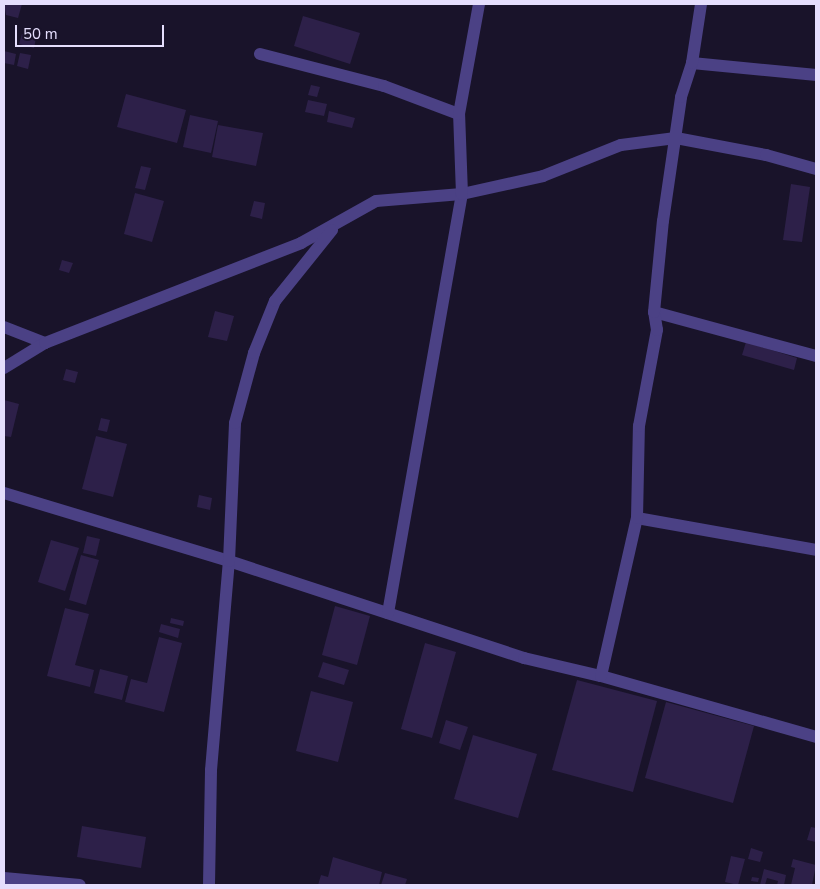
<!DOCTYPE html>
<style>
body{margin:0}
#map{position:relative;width:820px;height:889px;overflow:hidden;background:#19132a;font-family:"Nunito Sans",sans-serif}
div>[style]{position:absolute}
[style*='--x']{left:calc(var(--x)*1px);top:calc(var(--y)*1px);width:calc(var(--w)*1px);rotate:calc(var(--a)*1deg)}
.building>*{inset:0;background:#2d2049}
.street>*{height:12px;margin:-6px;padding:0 6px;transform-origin:6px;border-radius:6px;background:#4b4185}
span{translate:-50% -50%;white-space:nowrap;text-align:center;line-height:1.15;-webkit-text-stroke:4px #19132a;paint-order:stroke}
.frame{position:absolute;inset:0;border:5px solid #e5defd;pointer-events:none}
.scale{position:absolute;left:15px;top:25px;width:149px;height:22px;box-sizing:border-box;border:2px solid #e5defd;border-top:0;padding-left:6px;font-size:15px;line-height:18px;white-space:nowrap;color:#e5defd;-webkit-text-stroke:4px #19132a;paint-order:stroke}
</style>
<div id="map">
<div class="building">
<div style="clip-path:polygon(4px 4px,22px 4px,18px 18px,6px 15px)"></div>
<div style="clip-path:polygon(303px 16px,360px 33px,350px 64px,294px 46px)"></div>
<div style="clip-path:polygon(22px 34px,36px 38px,34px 48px,19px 44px)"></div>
<div style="clip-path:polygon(4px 51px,16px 54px,14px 65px,4px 63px)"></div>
<div style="clip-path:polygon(20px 53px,31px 55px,28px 69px,17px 66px)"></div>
<div style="clip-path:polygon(311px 85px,320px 87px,317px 97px,308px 95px)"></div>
<div style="clip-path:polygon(126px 94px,186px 110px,177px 143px,117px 127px)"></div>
<div style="clip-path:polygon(308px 100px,327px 104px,324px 116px,305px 112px)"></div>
<div style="clip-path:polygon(329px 111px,355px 118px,352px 128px,327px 122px)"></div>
<div style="clip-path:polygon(190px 115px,218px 121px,211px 153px,183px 147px)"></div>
<div style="clip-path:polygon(218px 125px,263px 133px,256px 166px,212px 157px)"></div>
<div style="clip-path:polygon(141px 166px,151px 168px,145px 190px,135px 188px)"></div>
<div style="clip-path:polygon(791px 184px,810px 187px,802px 242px,783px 240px)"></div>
<div style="clip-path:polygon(135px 193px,164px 201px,152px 242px,124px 234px)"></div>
<div style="clip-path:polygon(254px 201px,265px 203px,262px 219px,250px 216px)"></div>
<div style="clip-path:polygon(62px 260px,73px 263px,69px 273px,59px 270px)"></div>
<div style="clip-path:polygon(215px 311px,234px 316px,227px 341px,208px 337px)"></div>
<div style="clip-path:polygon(746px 342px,797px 358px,794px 370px,742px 355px)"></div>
<div style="clip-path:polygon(66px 369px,78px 372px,75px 383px,63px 380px)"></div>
<div style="clip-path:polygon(4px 400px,19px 404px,11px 437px,4px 436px)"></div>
<div style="clip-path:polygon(101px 418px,110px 420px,107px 432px,98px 430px)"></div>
<div style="clip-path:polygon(96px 436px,127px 444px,113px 497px,82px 489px)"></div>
<div style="clip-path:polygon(199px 495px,212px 498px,210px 510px,197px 507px)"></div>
<div style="clip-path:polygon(87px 536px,100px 539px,96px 556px,83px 553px)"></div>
<div style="clip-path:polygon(51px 540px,79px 548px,65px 591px,38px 582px)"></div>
<div style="clip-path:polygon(81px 555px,99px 560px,86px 605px,69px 600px)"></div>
<div style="clip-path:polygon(335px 606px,370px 616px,357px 665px,322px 655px)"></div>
<div style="clip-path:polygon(65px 608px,89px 614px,75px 665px,94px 670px,90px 687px,47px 676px)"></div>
<div style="clip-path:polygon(171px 618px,184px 621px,183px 626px,170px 623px)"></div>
<div style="clip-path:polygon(161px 624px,180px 629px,178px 638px,159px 632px)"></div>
<div style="clip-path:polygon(159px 637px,182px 643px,164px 712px,125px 702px,131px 679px,147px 683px)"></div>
<div style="clip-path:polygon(425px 643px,456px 652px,432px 738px,401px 729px)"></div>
<div style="clip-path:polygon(323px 662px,349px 670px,344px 685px,318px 677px)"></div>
<div style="clip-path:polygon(100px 669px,128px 676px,122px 700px,94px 693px)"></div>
<div style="clip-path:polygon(577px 680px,657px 701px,633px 792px,552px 770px)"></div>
<div style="clip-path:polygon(311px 691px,353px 702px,338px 762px,296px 751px)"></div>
<div style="clip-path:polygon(666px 702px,754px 726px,733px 803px,645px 778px)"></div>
<div style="clip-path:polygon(446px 720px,468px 727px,460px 750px,439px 743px)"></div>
<div style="clip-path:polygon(473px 735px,537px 754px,518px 818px,454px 799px)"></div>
<div style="clip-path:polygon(82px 826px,146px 837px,141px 868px,77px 857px)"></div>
<div style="clip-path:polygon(811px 827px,816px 828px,816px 842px,807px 840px)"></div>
<div style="clip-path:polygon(751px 848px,763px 852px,760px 862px,748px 859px)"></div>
<div style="clip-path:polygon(731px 856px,745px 859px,738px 885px,725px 882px)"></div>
<div style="clip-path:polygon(333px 857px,382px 872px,379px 885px,318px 885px,321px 875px,328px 877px)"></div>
<div style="clip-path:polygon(793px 859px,816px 865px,812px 885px,791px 885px,795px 868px,791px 867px)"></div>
<div style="clip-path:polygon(764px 869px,786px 875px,784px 885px,777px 885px,778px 881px,767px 878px,765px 885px,760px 885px)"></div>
<div style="clip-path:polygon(385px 873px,407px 879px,405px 885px,381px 885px)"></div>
<div style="clip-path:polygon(752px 877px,759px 878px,758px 882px,751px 881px)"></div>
</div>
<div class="street">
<div style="--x:260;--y:54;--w:128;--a:14.5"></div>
<div style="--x:384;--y:86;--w:80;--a:20.5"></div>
<div style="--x:692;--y:63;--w:125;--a:5.5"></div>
<div style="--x:654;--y:312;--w:168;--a:15.2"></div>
<div style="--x:4;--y:327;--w:44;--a:21.3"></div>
<div style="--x:4;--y:368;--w:48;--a:-31.4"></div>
<div style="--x:45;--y:343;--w:275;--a:-21.3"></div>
<div style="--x:301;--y:243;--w:86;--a:-29.2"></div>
<div style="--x:376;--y:201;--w:86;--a:-4.7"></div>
<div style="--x:462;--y:194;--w:83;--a:-12.5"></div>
<div style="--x:543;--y:176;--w:84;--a:-21.7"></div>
<div style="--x:621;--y:145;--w:55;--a:-7.3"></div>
<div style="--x:676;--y:138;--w:92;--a:10.7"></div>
<div style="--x:766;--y:155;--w:52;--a:15.6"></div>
<div style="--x:4;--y:493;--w:235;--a:16.8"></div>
<div style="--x:229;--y:561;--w:311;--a:18.2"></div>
<div style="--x:524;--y:658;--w:79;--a:13.2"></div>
<div style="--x:601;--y:676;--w:223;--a:15.8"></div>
<div style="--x:637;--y:518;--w:182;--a:10.1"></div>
<div style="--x:388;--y:613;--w:425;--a:-80"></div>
<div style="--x:462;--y:194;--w:80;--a:-92.1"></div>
<div style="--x:459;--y:114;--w:112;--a:-79.7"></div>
<div style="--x:601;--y:676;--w:162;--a:-77.2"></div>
<div style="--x:637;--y:518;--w:92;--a:-88.8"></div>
<div style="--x:639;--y:426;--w:98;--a:-79.4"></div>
<div style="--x:657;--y:330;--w:18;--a:-99"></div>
<div style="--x:654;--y:312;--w:91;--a:-84.4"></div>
<div style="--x:663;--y:221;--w:125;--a:-81.7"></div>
<div style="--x:681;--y:97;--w:36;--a:-72"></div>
<div style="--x:692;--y:63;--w:60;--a:-81.3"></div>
<div style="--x:4;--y:878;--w:76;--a:5.3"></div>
<div style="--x:209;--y:885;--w:115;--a:-89"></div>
<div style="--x:211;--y:770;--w:210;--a:-85.1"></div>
<div style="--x:229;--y:561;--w:138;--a:-87.5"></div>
<div style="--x:235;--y:423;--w:73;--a:-74.8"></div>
<div style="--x:254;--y:353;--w:56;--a:-68"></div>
<div style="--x:275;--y:301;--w:91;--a:-51.2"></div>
</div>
<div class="frame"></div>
<div class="scale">50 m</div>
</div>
